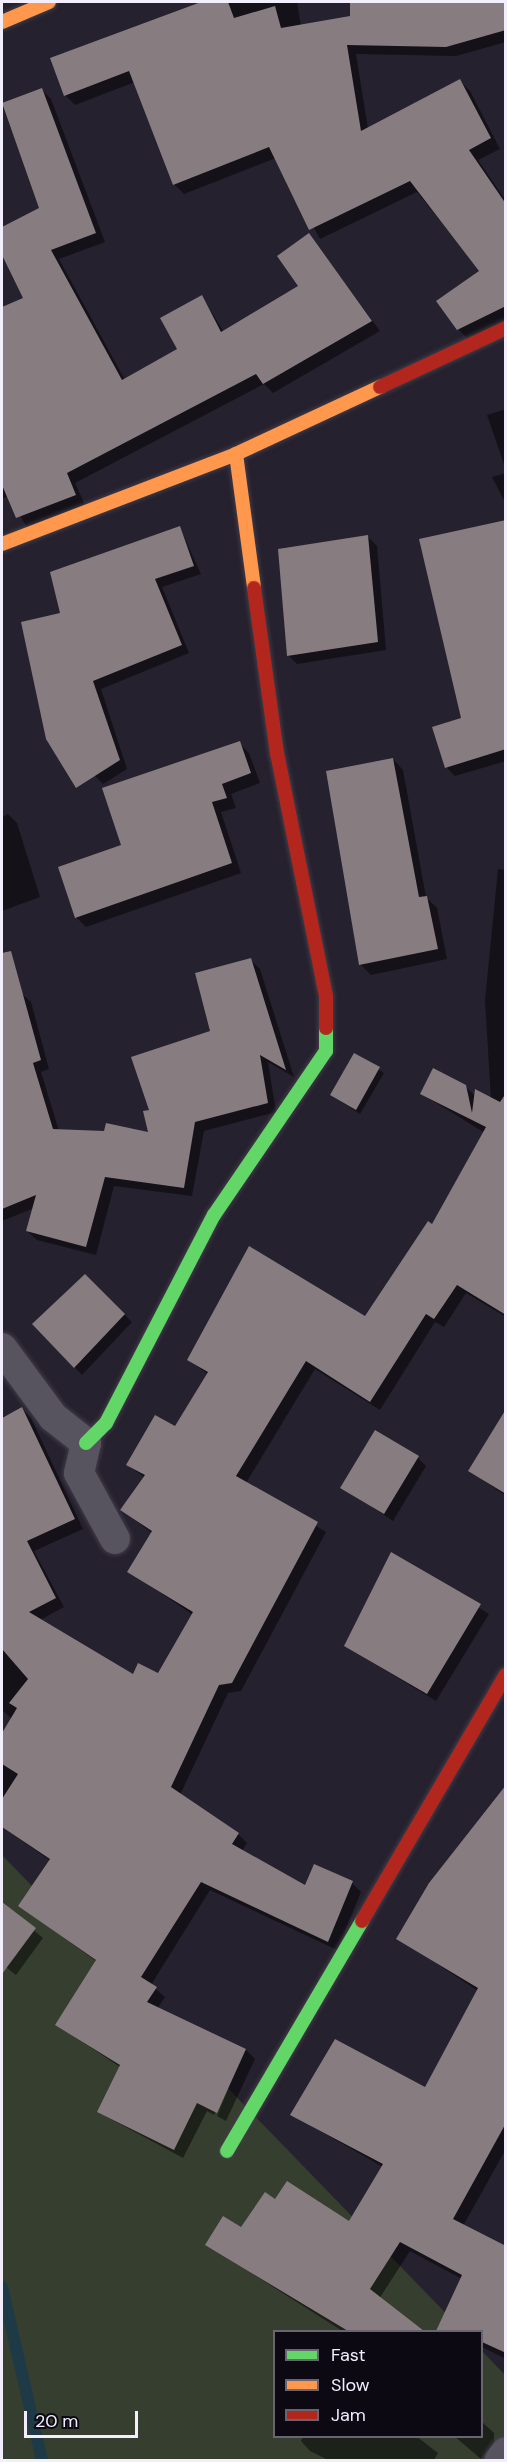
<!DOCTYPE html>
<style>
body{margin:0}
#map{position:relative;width:507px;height:2462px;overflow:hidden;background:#26212e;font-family:"DM Sans",sans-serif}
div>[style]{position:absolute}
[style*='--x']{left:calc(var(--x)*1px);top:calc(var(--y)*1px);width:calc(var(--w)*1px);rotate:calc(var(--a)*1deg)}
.green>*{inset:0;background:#363f2f}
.shadow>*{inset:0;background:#0007}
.stream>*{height:12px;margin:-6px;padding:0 6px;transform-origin:6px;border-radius:6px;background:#1e3a47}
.building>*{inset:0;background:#877d81}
.roads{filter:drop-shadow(0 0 2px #403c48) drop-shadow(0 0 2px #403c48)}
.street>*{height:30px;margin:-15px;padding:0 15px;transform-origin:15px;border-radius:15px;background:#58545f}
.fast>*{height:14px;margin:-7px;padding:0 7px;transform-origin:7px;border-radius:7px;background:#63d668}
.slow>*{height:14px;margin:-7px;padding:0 7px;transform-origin:7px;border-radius:7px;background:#ff974d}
.jam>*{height:14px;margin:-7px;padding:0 7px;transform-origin:7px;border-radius:7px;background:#b3261e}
span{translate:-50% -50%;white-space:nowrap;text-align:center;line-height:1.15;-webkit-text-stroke:6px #0c0913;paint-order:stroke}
.frame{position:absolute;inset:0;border:3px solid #f3eefe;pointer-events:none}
.legend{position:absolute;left:273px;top:2330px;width:210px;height:108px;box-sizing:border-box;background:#0c0913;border:2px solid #686571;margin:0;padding:8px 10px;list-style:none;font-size:18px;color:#f3eefe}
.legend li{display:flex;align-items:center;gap:12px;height:30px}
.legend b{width:30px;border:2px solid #686571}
.scale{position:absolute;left:24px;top:2411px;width:114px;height:27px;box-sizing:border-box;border:3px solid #f3eefe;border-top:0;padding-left:8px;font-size:18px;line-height:21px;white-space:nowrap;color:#f3eefe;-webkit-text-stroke:4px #0c0913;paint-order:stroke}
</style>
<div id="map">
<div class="green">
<div style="clip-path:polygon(2px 1855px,463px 2331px,274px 2332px,274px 2436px,482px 2436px,482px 2351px,505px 2375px,505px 2460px,2px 2460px)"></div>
</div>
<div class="shadow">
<div style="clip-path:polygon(206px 2px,297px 2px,301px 26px,351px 17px,352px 2px,506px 2px,506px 42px,456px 56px,356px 54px,368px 129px,460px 81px,470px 91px,500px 149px,478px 160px,506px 201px,506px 322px,468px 339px,458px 329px,481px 271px,417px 192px,320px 239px,276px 158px,184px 194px,174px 184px,135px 82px,75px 105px,65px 95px,52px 58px)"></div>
<div style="clip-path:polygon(42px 90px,51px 99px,105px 242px,59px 259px,125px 380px,179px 350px,202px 297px,224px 332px,301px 286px,309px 235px,380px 331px,273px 393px,264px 384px,75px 483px,85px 505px,27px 527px,8px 496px,2px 499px,2px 308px,25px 299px,2px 252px,2px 229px,41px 209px,2px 105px)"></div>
<div style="clip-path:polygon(506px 409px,506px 470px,487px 415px)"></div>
<div style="clip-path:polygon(506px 473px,506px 504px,492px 477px)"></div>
<div style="clip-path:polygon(506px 521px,506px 761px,455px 776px,446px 767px,463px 719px)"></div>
<div style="clip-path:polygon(180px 528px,201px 574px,162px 587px,189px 653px,101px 689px,127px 769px,103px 784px,95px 776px,62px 615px)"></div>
<div style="clip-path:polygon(368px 537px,377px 546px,386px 650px,297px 664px,288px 655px)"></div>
<div style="clip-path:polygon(239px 743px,249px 753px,260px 783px,231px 794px,236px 808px,221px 812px,241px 873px,86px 927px,76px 917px,122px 846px)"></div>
<div style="clip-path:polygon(393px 759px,403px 770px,426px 897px,437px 908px,447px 959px,371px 975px,360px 964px)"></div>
<div style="clip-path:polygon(8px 814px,17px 823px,40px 897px,2px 911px,2px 817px)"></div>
<div style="clip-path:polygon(498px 869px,506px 870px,506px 1317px,466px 1293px,444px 1327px,435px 1322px,380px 1410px,315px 1369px,246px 1483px,326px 1532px,241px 1691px,228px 1693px,180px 1795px,238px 1834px,247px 1843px,242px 1851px,306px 1887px,352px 1883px,361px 1892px,337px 1950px,210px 1890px,151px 1985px,165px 1997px,157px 2009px,246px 2050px,255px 2059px,226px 2121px,217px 2116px,243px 2052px,214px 2115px,207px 2111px,183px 2158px,98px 2112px,120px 2067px,57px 2025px,96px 1961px,20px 1906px,51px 1861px,2px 1827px,2px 1736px,12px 1719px,2px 1710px,2px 1417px,22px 1409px,31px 1418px,83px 1529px,34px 1551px,64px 1607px,40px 1620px,133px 1676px,159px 1675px,193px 1615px,129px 1571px,152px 1533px,122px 1510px,145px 1478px,128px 1465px,175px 1428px,209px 1375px,189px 1360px,250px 1248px,366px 1318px,433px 1226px,485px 1133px,422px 1094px,466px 1087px,475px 1096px,491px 1100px,485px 1000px)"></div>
<div style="clip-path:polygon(250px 960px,260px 969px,294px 1077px,268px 1062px,276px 1112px,204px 1131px,192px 1196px,114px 1186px,96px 1255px,37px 1240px,27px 1231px,34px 1208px,2px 1221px,2px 999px,21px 993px,31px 1002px,49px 1069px,41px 1072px,59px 1131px,150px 1134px,151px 1111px,212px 1032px)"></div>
<div style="clip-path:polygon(355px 1055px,384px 1073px,360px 1114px,331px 1095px)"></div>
<div style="clip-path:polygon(85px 1276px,132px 1322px,82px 1375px,34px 1324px)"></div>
<div style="clip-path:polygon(506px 1412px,506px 1496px,470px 1471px)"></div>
<div style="clip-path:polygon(418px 1458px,426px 1466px,393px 1521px,342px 1487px)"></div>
<div style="clip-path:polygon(391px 1554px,489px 1614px,436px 1701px,345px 1646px)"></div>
<div style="clip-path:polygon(506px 1801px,506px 2149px,463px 2226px,506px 2248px,506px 2359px,482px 2347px,482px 2332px,451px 2332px,442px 2322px,462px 2279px,410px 2251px,379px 2299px,422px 2332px,344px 2332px,207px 2245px,242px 2229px,275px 2201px,350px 2223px,383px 2167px,292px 2115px,426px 2089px,478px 1991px,398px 1938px)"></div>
<div style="clip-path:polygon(2px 1904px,43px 1938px,16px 1975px,2px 1964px)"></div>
<div style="clip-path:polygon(482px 2422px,494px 2433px,494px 2443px,481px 2459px,454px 2436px,482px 2436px)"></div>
<div style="clip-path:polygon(303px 2436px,416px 2436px,438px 2453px,434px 2460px,328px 2460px,310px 2451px,301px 2441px)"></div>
</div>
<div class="stream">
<div style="--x:2;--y:2287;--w:178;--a:77"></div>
</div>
<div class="building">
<div style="clip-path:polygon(201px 2px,228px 2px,234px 18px,275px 6px,281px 28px,350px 16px,350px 2px,506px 2px,506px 30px,446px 47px,347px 45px,361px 131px,460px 79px,491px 138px,469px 150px,506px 204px,506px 306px,457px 330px,436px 301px,479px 271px,410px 181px,309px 230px,269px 147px,173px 185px,129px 71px,64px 96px,50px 58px)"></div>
<div style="clip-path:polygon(42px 88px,96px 233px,51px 250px,122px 380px,177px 349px,160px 318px,202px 295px,221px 332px,298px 286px,277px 256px,309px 233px,372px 321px,263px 384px,256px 374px,67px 473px,76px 495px,16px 518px,2px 485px,2px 307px,23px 298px,2px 255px,2px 227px,39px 208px,2px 103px)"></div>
<div style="clip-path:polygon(506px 520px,506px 749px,445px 768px,432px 727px,461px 718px,419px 539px)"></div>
<div style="clip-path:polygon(180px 526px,194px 566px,155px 579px,182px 645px,93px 681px,120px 760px,76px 788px,46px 739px,21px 622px,60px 613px,50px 572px)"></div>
<div style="clip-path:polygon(368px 535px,378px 642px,287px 656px,278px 549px)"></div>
<div style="clip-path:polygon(240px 741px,251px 773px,222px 784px,227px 798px,212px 802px,232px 863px,75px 918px,58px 867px,121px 845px,102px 788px)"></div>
<div style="clip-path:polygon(393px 758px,419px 897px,427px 896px,438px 949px,359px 965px,326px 771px)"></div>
<div style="clip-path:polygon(11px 951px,41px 1060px,33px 1063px,53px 1129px,104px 1131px,106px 1123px,148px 1132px,143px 1111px,149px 1110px,131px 1057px,210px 1031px,195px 973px,251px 958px,286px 1070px,260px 1055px,268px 1103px,195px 1122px,184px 1188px,105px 1177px,86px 1247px,26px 1231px,36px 1195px,2px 1209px,2px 953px)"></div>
<div style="clip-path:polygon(354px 1053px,380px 1067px,356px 1110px,330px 1095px)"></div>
<div style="clip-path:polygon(433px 1068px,466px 1085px,472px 1113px,475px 1089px,500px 1102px,506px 1093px,506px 1315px,457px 1285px,434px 1319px,426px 1314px,370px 1402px,306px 1361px,236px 1476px,318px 1522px,232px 1683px,219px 1685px,171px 1787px,239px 1833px,232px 1844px,305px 1885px,314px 1864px,353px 1881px,328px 1942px,201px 1882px,141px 1977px,157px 1987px,147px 2002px,246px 2049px,217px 2113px,197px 2103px,174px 2150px,97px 2112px,120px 2065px,55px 2025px,96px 1960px,18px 1906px,50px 1859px,2px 1827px,2px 1799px,18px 1774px,2px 1764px,2px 1733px,17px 1708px,9px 1703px,28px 1679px,2px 1649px,2px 1418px,22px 1407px,75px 1519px,27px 1541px,56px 1598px,29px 1612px,133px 1674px,138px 1663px,158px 1673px,193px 1612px,127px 1572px,152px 1531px,120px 1510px,145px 1475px,126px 1465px,155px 1415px,175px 1426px,208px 1372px,187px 1360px,249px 1246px,365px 1316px,428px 1221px,432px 1224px,486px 1127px,420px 1094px)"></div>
<div style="clip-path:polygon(85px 1274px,125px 1314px,74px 1368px,32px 1324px)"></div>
<div style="clip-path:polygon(506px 1409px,506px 1494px,468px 1471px)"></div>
<div style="clip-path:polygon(375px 1430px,419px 1456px,384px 1514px,340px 1488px)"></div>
<div style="clip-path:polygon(391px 1552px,481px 1604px,427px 1694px,344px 1646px)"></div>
<div style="clip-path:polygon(506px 1785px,506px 2123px,453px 2219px,506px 2246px,506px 2353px,482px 2342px,482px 2331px,436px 2331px,462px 2275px,400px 2242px,370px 2289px,424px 2331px,348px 2331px,205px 2245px,223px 2216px,241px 2227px,265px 2192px,275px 2199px,287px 2181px,349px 2221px,383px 2164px,290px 2115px,335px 2039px,425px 2087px,478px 1988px,396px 1939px,429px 1883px)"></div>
<div style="clip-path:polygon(2px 1902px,36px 1928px,2px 1974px)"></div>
</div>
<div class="roads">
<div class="street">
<div style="--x:2;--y:1348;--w:86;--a:53.5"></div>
<div style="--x:53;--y:1417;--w:42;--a:38.2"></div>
<div style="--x:86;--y:1443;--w:31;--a:103"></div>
<div style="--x:79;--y:1473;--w:75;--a:61.4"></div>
<div style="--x:500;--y:2460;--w:10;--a:-53"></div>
</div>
<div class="fast">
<div style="--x:86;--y:1443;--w:28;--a:-45"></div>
<div style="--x:106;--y:1423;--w:234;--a:-62.6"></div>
<div style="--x:214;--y:1215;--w:199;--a:-55.7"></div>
<div style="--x:326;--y:1051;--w:23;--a:-90"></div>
<div style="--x:227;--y:2151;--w:267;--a:-59.6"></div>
</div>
<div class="slow">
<div style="--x:2;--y:22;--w:51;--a:-23.1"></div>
<div style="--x:236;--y:454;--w:135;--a:82.3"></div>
<div style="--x:2;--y:544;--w:251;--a:-21"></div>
<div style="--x:236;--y:454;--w:159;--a:-25"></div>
</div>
<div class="jam">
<div style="--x:380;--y:387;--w:139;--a:-25.1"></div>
<div style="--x:254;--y:588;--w:167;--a:82.1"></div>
<div style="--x:277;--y:753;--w:248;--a:78.6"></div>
<div style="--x:326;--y:996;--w:32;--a:90"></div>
<div style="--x:362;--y:1921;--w:285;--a:-59.7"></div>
</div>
</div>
<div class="frame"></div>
<ul class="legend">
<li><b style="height:8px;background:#63d668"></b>Fast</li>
<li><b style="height:8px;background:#ff974d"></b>Slow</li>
<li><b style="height:8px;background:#b3261e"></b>Jam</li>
</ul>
<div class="scale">20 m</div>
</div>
